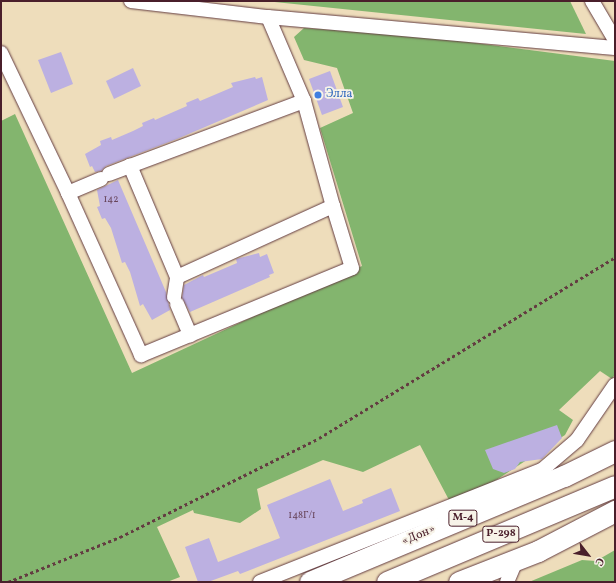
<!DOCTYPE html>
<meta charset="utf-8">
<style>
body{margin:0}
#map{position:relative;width:616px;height:583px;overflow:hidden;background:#edb;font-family:Vollkorn,serif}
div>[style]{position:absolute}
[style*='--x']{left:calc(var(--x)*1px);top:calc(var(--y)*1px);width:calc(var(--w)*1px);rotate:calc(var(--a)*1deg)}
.forest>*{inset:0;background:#83b56e}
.building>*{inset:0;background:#bcb0e1}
.path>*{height:2.5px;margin-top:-1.25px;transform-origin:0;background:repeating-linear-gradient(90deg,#633c41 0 3px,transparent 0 6px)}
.roads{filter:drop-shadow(0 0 1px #633c41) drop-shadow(0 0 1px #633c41)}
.minor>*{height:14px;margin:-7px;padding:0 7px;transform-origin:7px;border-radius:7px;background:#fff}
.highway>*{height:21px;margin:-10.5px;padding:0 10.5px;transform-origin:10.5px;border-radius:10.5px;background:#fff}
.dots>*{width:11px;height:11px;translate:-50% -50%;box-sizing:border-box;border:2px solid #f7f3e8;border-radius:50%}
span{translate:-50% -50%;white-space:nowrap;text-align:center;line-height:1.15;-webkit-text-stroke:3.5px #f7f3e8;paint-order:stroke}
.number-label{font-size:10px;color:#664358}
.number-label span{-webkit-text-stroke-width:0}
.shield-label span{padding:1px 3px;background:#f7f3e8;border:1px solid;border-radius:3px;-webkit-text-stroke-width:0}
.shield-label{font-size:11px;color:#4a1f2b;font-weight:700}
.shop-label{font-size:12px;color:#366cbe}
.left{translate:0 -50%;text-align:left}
.street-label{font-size:12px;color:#4a1f2b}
.frame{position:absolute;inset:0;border:2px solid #4a1f2b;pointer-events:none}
.north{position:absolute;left:568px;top:535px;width:40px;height:40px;-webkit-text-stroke:3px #f7f3e8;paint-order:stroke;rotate:121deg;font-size:11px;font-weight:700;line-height:16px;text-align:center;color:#4a1f2b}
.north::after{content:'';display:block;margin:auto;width:14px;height:18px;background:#4a1f2b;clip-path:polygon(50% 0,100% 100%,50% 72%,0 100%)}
</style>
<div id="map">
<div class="forest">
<div style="clip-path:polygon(265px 1px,570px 1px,586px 34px)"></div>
<div style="clip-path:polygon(304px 28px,422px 36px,615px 61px,615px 374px,612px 379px,600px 371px,559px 410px,573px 420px,565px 435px,487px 486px,449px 500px,420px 445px,363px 472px,323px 460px,257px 489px,261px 509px,240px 523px,194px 513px,193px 510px,157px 527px,180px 577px,167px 582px,1px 582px,1px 121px,15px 114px,132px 373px,362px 266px,320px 128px,353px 113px,337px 68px,304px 60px,294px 37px)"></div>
<div style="clip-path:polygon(615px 550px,615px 582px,529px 582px,582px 560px,596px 561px)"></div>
</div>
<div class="building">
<div style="clip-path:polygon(61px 52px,73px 84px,51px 93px,38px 60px)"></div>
<div style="clip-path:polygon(133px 68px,141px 86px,114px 99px,106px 81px)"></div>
<div style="clip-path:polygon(330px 71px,343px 107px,322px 115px,309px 79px)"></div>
<div style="clip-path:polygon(255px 77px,256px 79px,262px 77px,268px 100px,177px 139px,106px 166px,101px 171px,95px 172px,92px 166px,90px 167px,85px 154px,101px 145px,100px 141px,111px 137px,112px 140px,133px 131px,143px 126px,142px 123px,154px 118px,155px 120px,187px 106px,186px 103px,198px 98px,200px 101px,233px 87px,231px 83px)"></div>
<div style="clip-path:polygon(118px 180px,166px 292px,170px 310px,152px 320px,143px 304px,140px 306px,130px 272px,125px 262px,122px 263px,111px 228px,105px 218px,102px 219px,97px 207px,100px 206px,97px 190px)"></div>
<div style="clip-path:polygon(259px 253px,260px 257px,267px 254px,274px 273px,269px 275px,270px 277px,190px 312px,182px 298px,184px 285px,203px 275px,204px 277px,237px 263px,236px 259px)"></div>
<div style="clip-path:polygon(557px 425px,562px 438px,542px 459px,520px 462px,515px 469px,504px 473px,493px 469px,485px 450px)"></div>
<div style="clip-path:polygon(330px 479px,343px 511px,363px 503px,362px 500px,391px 488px,400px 511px,240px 574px,238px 571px,208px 582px,198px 582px,185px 547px,209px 538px,218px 562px,280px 538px,267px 505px)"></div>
</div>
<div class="path">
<div style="--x:8;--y:582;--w:121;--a:-21.9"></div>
<div style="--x:120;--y:537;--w:222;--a:-26.4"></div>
<div style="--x:319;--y:438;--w:347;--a:-31.4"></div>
</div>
<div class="roads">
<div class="minor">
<div style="--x:131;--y:1;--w:138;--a:6.7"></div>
<div style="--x:268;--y:17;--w:348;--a:5.1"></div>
<div style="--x:592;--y:1;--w:45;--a:59.5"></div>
<div style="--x:1;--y:53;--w:155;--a:64.4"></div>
<div style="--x:68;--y:193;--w:178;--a:65.7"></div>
<div style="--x:141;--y:355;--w:228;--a:-22.4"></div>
<div style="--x:352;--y:268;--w:65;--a:-107"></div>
<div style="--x:333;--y:206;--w:171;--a:155.5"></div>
<div style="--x:177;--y:277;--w:121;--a:-112.9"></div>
<div style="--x:130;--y:166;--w:186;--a:-20.5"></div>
<div style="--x:304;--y:101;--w:91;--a:-113.2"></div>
<div style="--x:304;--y:101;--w:109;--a:74.6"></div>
<div style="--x:109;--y:174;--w:22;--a:-21"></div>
<div style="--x:68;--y:193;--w:36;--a:-23"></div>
<div style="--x:174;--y:297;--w:20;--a:-81"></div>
<div style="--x:177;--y:304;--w:34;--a:67"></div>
<div style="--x:260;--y:582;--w:303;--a:-21.7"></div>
<div style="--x:542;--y:470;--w:46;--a:-40.6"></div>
<div style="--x:577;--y:440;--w:67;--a:-55.4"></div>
<div style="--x:507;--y:582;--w:25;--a:-67"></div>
</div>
<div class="highway">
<div style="--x:310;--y:582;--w:275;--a:-22.7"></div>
<div style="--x:564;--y:476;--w:57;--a:-26.1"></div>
<div style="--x:387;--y:582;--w:247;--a:-22.8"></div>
<div style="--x:459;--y:582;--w:85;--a:-21.4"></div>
<div style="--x:538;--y:551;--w:87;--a:-27.5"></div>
</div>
</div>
<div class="dots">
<div style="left:318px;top:95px;background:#3f7fe0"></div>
</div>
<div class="number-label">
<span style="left:111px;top:200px">142</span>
<span style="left:302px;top:516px">148Г/1</span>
</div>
<div class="shield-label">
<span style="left:463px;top:518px">М-4</span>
<span style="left:501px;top:534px">Р-298</span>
</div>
<div class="shop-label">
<span class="left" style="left:326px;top:95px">Элла</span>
</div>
<div class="street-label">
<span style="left:419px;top:536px;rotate:-23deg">«Дон»</span>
</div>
<div class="frame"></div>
<div class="north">С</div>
</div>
